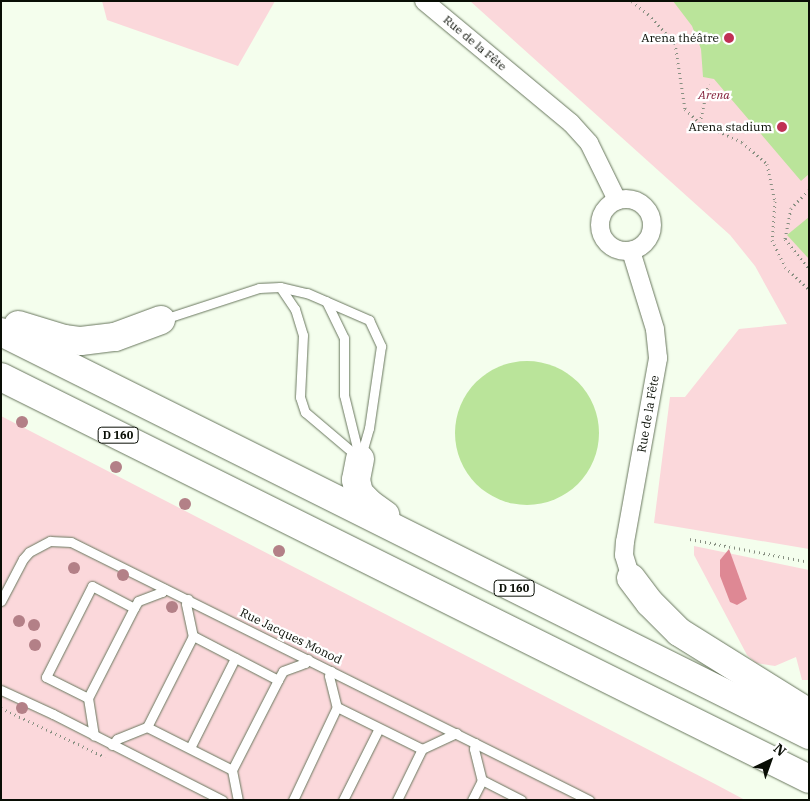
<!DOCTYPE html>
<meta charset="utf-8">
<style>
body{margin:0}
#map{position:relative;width:810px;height:801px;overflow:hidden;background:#f4feed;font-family:"IBM Plex Serif",serif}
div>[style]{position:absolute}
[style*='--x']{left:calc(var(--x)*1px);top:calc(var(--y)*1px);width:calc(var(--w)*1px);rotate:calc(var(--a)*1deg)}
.green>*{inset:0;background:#fbd8db}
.water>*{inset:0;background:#de8894}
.building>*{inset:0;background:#bae49a}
.round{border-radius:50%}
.path>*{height:3px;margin-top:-1.5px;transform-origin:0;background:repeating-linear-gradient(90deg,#889082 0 1px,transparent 0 5px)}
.roads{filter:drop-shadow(0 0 1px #69775e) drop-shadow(0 0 1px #69775e)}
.lane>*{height:9px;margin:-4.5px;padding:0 4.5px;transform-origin:4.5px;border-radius:4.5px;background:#fff}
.street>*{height:18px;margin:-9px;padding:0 9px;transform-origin:9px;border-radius:9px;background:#fff}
.street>.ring{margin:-9px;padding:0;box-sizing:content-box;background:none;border:18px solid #fff;border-radius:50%}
.highway>*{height:28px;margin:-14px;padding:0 14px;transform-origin:14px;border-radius:14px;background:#fff}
.trees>*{width:12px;height:12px;margin:-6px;border-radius:50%;background:#b38087}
.dots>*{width:14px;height:14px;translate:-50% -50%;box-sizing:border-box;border:2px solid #fff;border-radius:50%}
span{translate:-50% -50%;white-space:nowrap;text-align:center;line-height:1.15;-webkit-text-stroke:4.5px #fff;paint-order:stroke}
.shield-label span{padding:1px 4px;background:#fff;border:1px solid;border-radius:4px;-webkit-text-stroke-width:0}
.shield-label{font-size:11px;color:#090e05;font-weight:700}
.poi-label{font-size:12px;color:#090e05}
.right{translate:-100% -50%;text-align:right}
.street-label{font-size:12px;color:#090e05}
.park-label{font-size:12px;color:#7e1833;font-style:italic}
.frame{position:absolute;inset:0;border:2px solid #090e05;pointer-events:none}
.north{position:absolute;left:745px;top:736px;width:50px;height:50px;-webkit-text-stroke:4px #fff;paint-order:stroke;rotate:42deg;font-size:14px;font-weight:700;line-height:20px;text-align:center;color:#090e05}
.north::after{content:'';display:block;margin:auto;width:18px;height:22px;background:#090e05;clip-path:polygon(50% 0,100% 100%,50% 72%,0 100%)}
</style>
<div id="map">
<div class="green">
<div style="clip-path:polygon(102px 1px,275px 1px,238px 66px,107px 20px)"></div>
<div style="clip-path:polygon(470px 1px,809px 1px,809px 549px,654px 523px,670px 397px,685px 397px,739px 329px,787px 324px,755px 266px,730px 235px)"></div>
<div style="clip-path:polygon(1px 416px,715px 784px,745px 800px,1px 800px)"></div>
<div style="clip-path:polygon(694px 546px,809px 570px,809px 680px,802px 680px,796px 657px,775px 666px,756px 663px,747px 655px,694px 555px)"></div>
</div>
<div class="water">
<div style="clip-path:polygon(729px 549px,747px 599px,737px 605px,730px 602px,720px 576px,720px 560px)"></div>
</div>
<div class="building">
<div style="clip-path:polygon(673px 1px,809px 1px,809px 174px,801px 181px,714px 79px,703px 77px,701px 49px,692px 26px)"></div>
<div style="clip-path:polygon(809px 217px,809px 259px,787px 235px)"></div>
<div class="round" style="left:455px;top:361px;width:144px;height:144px"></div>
</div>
<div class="path">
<div style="--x:632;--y:1;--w:21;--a:39"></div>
<div style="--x:648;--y:14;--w:40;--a:47"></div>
<div style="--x:675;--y:43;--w:67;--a:81.4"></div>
<div style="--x:685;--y:109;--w:21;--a:43"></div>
<div style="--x:700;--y:123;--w:46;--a:24.3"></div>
<div style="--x:742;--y:142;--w:33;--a:41"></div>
<div style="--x:767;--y:164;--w:38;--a:78"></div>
<div style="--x:775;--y:201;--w:39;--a:94"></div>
<div style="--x:772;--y:240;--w:30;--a:64"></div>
<div style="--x:785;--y:267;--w:33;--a:43"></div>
<div style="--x:700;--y:123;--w:40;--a:-78"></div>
<div style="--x:809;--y:190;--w:25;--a:135"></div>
<div style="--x:791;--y:208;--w:32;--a:101"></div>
<div style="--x:785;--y:239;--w:38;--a:51"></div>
<div style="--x:690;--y:539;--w:121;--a:10.9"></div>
<div style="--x:1;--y:708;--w:115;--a:25.2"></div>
</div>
<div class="roads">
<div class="lane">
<div style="--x:280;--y:287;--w:27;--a:56"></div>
<div style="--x:295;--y:309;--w:27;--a:73"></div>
<div style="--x:303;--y:335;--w:62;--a:92.8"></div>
<div style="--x:300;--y:397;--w:16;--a:72"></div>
<div style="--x:305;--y:412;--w:70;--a:40.3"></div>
<div style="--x:326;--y:301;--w:41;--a:64.1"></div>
<div style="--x:344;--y:338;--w:57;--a:90"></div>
<div style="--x:344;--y:395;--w:63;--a:76.2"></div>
<div style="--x:164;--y:319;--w:100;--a:-18.1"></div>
<div style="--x:259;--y:288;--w:21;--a:-3"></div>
<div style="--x:280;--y:287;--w:28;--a:13"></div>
<div style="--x:307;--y:293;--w:68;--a:23.5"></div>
<div style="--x:369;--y:320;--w:29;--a:65"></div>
<div style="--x:381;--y:346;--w:83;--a:98.3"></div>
<div style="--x:369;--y:428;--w:29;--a:106"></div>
<div style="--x:92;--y:586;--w:47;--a:27.6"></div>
<div style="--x:134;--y:608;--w:101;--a:117.1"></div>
<div style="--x:88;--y:698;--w:47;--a:-153.4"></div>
<div style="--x:46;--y:677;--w:102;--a:-63.2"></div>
<div style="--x:188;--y:599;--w:5;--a:112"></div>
<div style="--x:186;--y:604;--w:33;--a:78"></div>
<div style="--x:193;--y:636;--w:102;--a:116.8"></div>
<div style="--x:147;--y:727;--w:95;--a:26.8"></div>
<div style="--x:232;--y:770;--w:101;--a:-62.9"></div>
<div style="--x:278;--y:680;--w:96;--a:-152.6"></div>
<div style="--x:1;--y:601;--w:47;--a:-62.4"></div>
<div style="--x:23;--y:559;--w:9;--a:-49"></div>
<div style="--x:29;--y:552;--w:24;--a:-28"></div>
<div style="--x:50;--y:541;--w:21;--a:3"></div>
<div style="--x:71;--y:542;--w:579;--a:26.48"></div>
<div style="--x:134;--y:608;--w:8;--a:-60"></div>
<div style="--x:138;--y:601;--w:26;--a:-21"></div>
<div style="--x:162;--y:592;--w:4;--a:-63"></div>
<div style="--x:331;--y:671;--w:5;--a:112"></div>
<div style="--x:329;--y:676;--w:32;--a:76"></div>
<div style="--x:278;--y:680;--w:10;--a:-61"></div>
<div style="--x:283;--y:671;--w:23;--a:-20"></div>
<div style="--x:305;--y:663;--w:5;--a:-53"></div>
<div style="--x:1;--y:690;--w:57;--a:24.8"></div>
<div style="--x:53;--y:714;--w:190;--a:27"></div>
<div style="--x:88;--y:698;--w:38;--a:81"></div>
<div style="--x:475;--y:743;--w:6;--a:99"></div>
<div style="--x:474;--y:749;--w:32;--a:76"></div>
<div style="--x:112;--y:745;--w:8;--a:-50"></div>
<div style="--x:117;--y:739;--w:32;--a:-22"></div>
<div style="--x:190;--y:748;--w:101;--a:-63.4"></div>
<div style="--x:232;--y:770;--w:31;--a:79"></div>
<div style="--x:293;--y:800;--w:103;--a:-64.7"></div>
<div style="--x:337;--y:707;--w:95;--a:26.3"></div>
<div style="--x:343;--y:800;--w:80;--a:-63.4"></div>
<div style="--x:397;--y:800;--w:57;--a:-63.9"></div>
<div style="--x:422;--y:749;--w:38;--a:-25"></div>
<div style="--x:472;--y:800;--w:22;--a:-63"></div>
<div style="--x:482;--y:780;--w:44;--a:27.1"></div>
</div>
<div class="street">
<div style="--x:424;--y:1;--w:191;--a:39.7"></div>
<div style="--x:571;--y:123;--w:27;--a:48"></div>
<div style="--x:589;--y:143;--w:64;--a:63.8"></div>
<div class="ring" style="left:600px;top:199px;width:34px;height:34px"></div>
<div style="--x:631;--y:578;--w:24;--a:-107"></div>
<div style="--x:624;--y:555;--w:13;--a:-86"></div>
<div style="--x:625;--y:542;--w:187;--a:-79.8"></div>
<div style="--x:658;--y:358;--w:29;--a:-96"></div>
<div style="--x:655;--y:329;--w:82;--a:-107.1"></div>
</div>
<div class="highway">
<div style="--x:18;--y:325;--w:48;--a:16.9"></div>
<div style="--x:64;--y:339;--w:17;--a:7"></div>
<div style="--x:81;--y:341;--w:34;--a:-7"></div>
<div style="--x:115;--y:337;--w:49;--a:-20.3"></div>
<div style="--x:1;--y:332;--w:903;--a:26.51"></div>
<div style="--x:1;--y:377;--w:902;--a:26.45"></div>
<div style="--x:360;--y:459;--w:21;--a:101"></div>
<div style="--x:356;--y:480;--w:13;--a:77"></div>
<div style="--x:359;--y:493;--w:16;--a:45"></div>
<div style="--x:370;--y:504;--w:19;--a:36"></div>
<div style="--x:631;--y:578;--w:31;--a:53"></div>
<div style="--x:650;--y:603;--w:41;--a:45"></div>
<div style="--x:679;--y:632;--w:153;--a:31.9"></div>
</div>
</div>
<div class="trees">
<div style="left:22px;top:422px"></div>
<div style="left:116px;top:467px"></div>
<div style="left:185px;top:504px"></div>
<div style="left:279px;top:551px"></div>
<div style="left:74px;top:568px"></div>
<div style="left:123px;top:575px"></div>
<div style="left:172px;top:607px"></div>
<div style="left:19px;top:621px"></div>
<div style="left:34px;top:625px"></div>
<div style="left:35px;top:645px"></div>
<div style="left:22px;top:708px"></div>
</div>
<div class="dots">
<div style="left:729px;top:38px;background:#c03054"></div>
<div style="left:782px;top:127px;background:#c03054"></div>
</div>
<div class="shield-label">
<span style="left:118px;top:435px">D 160</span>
<span style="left:514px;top:588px">D 160</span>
</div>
<div class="poi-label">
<span class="right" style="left:719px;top:38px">Arena théâtre</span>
<span class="right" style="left:772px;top:127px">Arena stadium</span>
</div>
<div class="street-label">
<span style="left:475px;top:43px;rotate:40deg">Rue de la Fête</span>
<span style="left:648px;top:414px;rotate:-80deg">Rue de la Fête</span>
<span style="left:291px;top:636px;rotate:26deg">Rue Jacques Monod</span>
</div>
<div class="park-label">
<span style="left:714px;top:95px">Arena</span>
</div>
<div class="frame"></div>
<div class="north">N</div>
</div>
